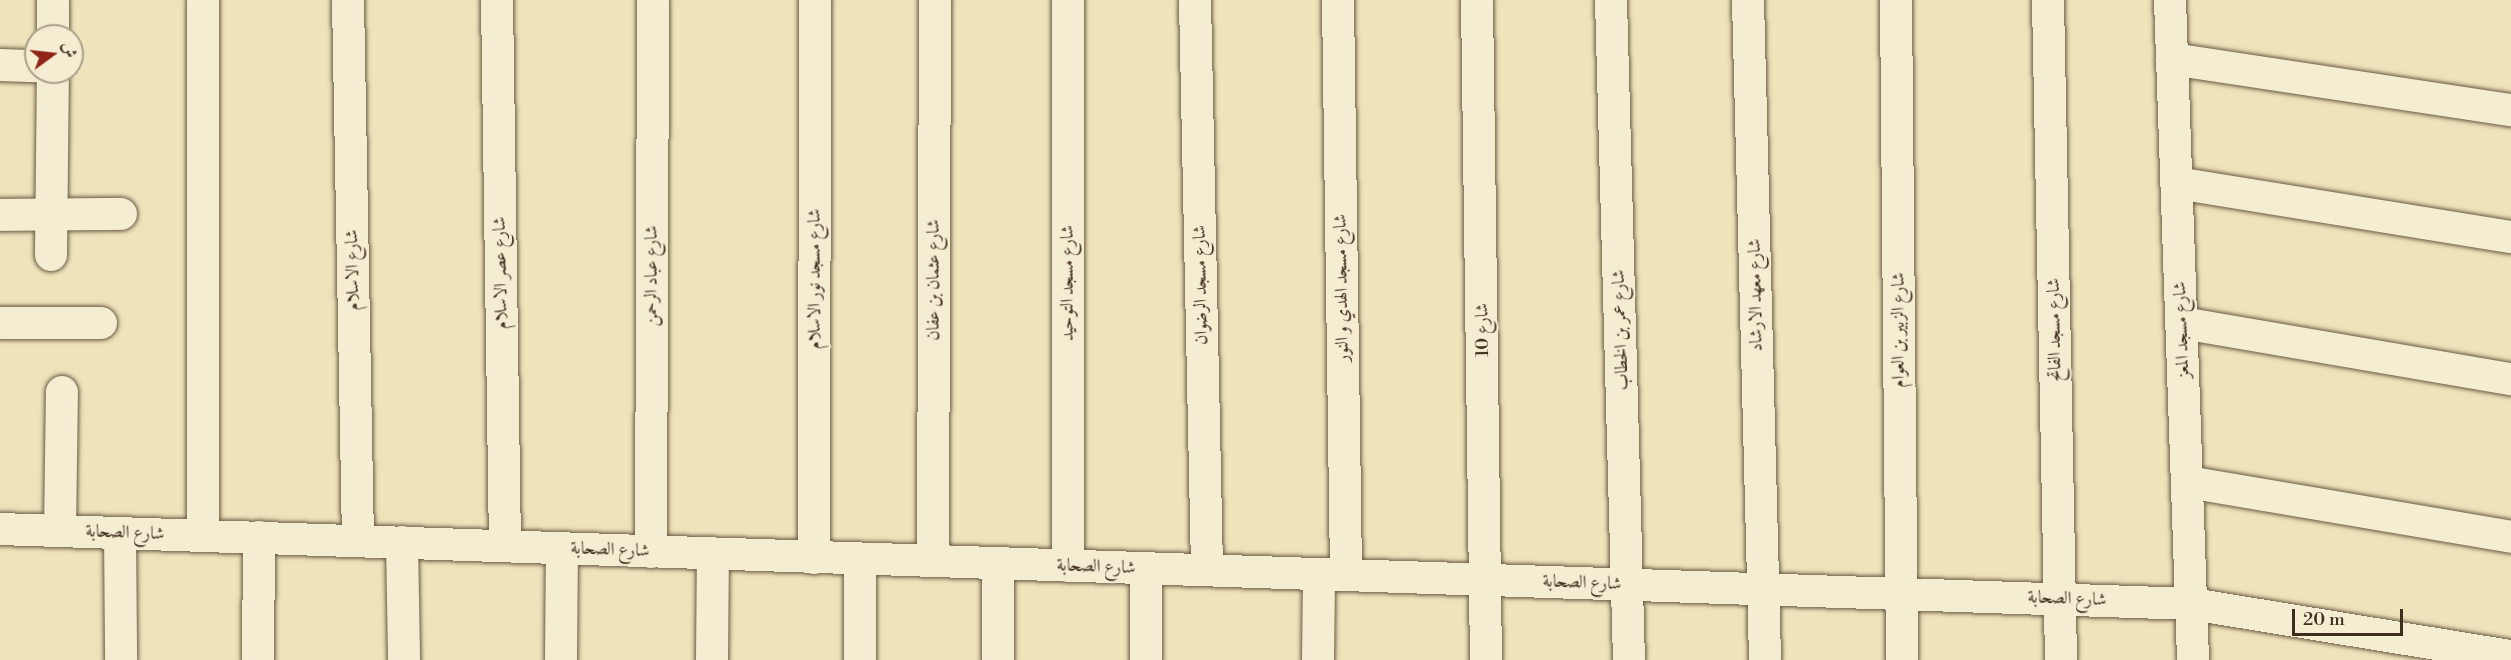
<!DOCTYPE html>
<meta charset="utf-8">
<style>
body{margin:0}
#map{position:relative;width:2511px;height:660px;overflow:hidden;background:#eee3ba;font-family:"Libre Bodoni",Amiri,serif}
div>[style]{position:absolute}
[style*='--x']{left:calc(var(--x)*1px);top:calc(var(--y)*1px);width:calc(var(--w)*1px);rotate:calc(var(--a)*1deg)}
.roads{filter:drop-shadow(0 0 2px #6a5a44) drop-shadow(0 0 2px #6a5a44)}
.street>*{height:32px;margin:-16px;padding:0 16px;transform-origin:16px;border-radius:16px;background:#f4edd2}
span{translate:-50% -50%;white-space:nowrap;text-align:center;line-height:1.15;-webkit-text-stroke:4.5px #f4edd2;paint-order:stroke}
.street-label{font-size:18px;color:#3e2d1d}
.north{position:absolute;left:24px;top:24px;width:60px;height:60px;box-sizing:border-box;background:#f4edd2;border:2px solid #aba08a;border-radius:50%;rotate:75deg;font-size:16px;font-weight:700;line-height:24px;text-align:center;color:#3e2d1d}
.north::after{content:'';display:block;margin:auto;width:21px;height:27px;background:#8f2418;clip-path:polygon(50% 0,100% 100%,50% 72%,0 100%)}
.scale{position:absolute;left:2292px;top:609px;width:111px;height:27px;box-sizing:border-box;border:3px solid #3e2d1d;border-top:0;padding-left:8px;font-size:18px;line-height:21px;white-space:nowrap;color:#3e2d1d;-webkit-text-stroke:4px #f4edd2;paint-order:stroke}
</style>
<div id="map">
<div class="roads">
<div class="street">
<div style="--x:348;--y:0;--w:540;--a:88.94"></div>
<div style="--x:497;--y:0;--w:546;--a:89.16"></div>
<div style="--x:1195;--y:0;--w:570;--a:88.79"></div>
<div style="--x:1338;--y:0;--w:575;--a:89.2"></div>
<div style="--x:1477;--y:0;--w:660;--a:89.22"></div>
<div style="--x:1611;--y:0;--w:660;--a:88.44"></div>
<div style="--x:1748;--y:0;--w:660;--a:88.52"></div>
<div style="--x:1896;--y:0;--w:660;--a:89.48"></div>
<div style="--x:2048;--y:0;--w:660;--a:88.87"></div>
<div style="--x:2170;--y:0;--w:660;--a:88"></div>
<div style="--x:53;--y:36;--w:36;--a:-90"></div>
<div style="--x:2172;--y:59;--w:343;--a:8.6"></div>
<div style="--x:0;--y:65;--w:36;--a:2"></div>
<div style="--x:2177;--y:183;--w:338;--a:9.2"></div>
<div style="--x:0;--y:215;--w:121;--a:-0.5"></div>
<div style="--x:51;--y:255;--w:183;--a:-89.4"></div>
<div style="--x:0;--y:323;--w:101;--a:0"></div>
<div style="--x:2182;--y:323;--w:334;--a:9.7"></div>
<div style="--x:2187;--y:482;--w:329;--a:9.6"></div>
<div style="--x:0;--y:529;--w:2193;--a:1.96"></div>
<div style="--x:2192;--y:604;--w:323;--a:9.3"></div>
<div style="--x:60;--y:531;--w:139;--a:-89.2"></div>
<div style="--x:120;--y:533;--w:127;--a:89.5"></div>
<div style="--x:203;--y:536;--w:536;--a:-90"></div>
<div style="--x:402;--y:542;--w:118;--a:89"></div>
<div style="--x:651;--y:552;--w:552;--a:-89.79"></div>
<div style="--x:814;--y:558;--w:558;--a:-89.9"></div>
<div style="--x:933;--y:561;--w:561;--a:-89.8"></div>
<div style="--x:1068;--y:566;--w:566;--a:-90"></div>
<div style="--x:258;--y:660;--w:123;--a:-89.5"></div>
<div style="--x:561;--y:660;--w:112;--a:-89.5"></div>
<div style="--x:712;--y:660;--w:105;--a:-89.5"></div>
<div style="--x:860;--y:660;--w:100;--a:-90"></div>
<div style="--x:998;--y:660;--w:96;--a:-90"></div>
<div style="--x:1146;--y:660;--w:92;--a:-90"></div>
<div style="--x:1318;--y:660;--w:86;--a:-89.3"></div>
</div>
</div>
<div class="street-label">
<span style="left:353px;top:270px;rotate:-91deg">شارع الاسلام</span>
<span style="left:501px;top:273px;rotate:-91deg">شارع عصر الاسلام</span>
<span style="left:652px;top:276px;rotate:-90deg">شارع عباد الرحمن</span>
<span style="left:815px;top:279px;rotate:-90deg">شارع مسجد نور الاسلام</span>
<span style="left:934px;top:280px;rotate:-90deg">شارع عثمان بن عفان</span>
<span style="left:1068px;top:283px;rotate:-90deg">شارع مسجد التوحيد</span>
<span style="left:1201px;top:285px;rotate:-91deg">شارع مسجد الرضوان</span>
<span style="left:1342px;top:288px;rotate:-91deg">شارع مسجد الهدي و النور</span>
<span style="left:1756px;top:295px;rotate:-91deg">شارع معهد الارشاد</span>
<span style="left:1483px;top:330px;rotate:-91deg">شارع 10</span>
<span style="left:1621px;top:330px;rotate:-92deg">شارع عمر بن الخطاب</span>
<span style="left:1899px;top:330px;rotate:-90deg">شارع الزبير بن العوام</span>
<span style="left:2055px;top:330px;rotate:-91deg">شارع مسجد الفاتح</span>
<span style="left:2182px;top:330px;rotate:-92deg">شارع مسجد المعز</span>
<span style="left:125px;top:533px;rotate:2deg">شارع الصحابة</span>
<span style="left:610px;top:550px;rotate:2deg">شارع الصحابة</span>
<span style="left:1096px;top:567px;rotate:2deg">شارع الصحابة</span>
<span style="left:1582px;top:583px;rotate:2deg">شارع الصحابة</span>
<span style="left:2067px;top:599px;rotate:2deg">شارع الصحابة</span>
</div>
<div class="north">ش</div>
<div class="scale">20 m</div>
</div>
